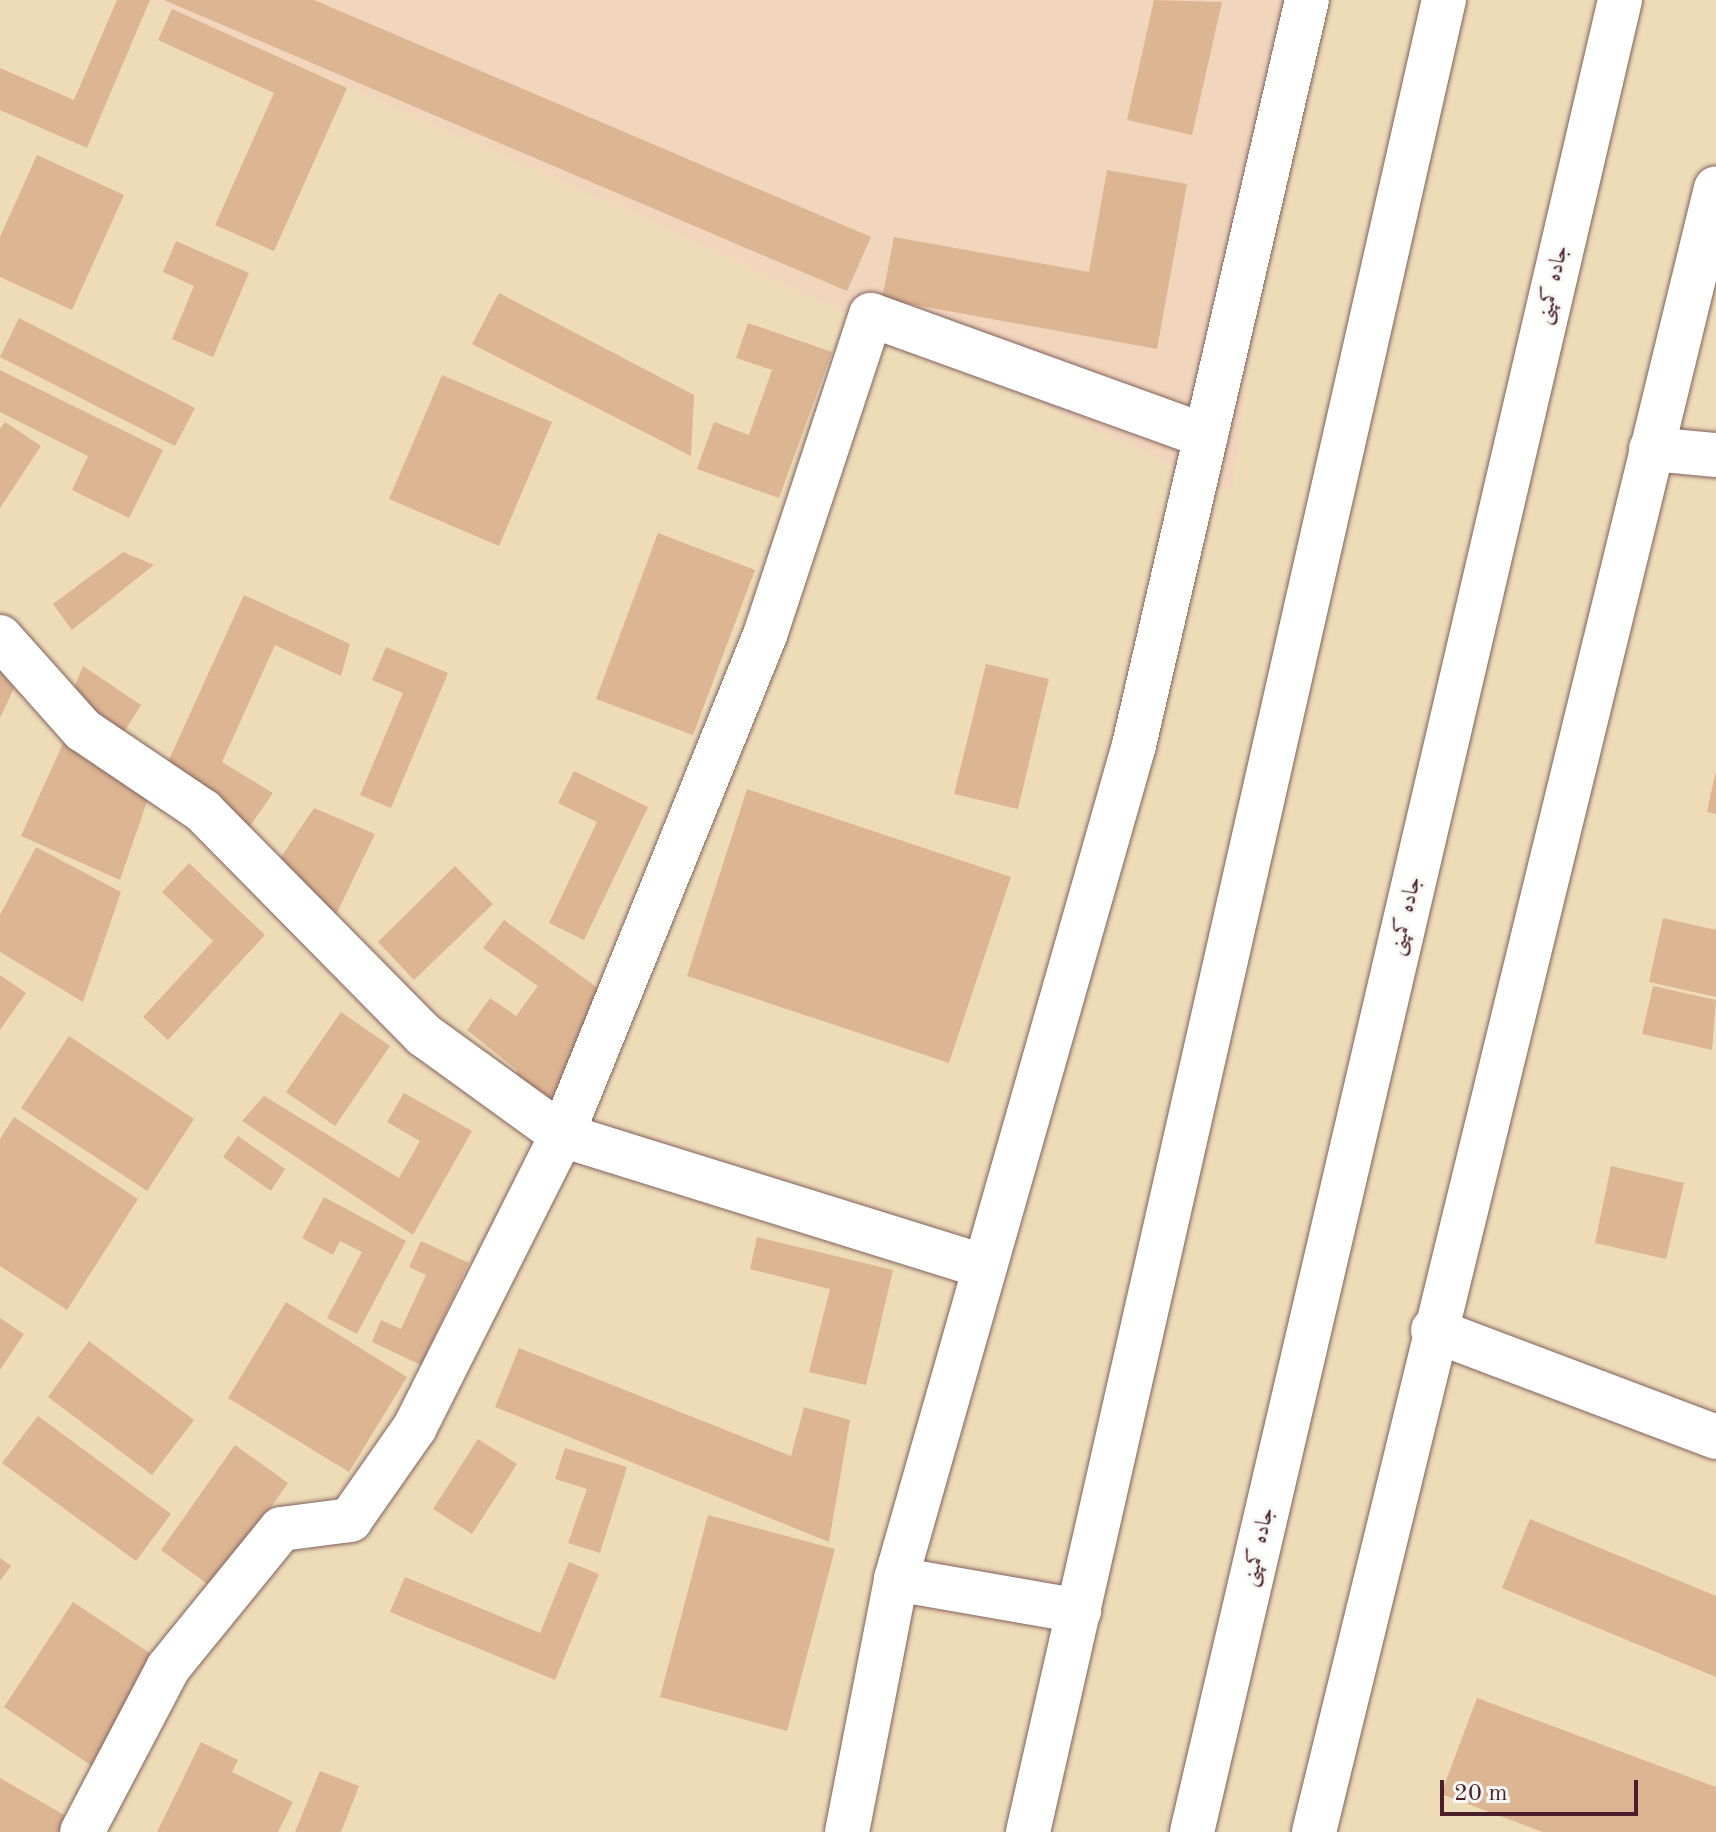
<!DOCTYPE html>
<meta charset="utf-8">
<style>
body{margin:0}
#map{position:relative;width:1716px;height:1832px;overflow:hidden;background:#eedcb9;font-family:"Old Standard TT",Amiri,serif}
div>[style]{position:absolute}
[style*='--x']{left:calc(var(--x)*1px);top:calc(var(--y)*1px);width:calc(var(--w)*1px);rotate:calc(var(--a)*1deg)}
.built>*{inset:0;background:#f1d5bd}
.building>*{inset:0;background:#dcb593}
.roads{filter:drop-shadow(0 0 2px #83615d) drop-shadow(0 0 2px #83615d)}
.minor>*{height:44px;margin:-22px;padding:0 22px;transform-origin:22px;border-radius:22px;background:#fff}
.highway>*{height:44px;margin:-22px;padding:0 22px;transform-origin:22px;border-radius:22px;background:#fff}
span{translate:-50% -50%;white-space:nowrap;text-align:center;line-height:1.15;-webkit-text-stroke:6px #f6f6f2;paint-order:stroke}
.street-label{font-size:22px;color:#4a1f2b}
.scale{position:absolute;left:1440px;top:1780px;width:198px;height:36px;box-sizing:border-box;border:4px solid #4a1f2b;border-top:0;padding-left:10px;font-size:24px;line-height:28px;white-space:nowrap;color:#4a1f2b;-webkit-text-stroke:6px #f6f6f2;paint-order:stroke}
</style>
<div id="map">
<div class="built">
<div style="clip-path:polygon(148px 0,1297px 0,1232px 493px,597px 197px)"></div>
</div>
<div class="building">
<div style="clip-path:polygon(117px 0,150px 0,87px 148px,0 110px,0 68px,74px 100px)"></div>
<div style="clip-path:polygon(164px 0,314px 0,871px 237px,847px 291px)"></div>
<div style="clip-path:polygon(1154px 0,1222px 2px,1192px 135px,1127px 120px)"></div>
<div style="clip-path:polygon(172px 9px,347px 88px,274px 251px,215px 225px,274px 93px,158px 40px)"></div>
<div style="clip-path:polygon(37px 155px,124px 195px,72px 310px,0 277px,0 237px)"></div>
<div style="clip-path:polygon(1107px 170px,1187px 184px,1157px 349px,882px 299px,894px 237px,1089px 272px)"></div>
<div style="clip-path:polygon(176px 241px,249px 273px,213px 357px,172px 339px,194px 286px,163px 272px)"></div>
<div style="clip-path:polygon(499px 293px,694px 395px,691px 456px,472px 344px)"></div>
<div style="clip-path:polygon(19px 318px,195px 408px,175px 446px,0 357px)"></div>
<div style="clip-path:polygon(748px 323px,832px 352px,779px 498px,697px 469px,714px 422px,749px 435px,772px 370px,736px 358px)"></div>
<div style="clip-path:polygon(0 370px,163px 450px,129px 518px,72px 490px,88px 456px,0 412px)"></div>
<div style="clip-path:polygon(442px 375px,552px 422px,499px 546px,389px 499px)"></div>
<div style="clip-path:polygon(5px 422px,41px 446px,0 508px,0 429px)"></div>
<div style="clip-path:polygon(658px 533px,755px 570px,693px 735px,596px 699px)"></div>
<div style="clip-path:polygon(123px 552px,154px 565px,72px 630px,53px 604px)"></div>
<div style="clip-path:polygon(244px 595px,350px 644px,341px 676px,275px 645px,222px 762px,273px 793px,248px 829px,168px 762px)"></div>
<div style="clip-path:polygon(386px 647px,448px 673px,391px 808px,360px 795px,403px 693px,372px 680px)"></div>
<div style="clip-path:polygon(986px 664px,1049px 679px,1018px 809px,954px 794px)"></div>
<div style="clip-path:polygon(83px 666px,141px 705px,122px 735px,70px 698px)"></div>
<div style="clip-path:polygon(0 671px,14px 688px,0 718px)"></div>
<div style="clip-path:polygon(65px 739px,152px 787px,120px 880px,21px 836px)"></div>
<div style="clip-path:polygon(574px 771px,648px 807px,584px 940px,549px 923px,597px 822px,558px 803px)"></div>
<div style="clip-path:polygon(1715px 774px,1716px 774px,1716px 814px,1707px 812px)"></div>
<div style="clip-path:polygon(747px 789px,1011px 877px,949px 1063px,687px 976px)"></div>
<div style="clip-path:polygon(314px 808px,375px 834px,332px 923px,277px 863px)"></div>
<div style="clip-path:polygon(36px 847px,121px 892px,83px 1002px,0 952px,0 915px)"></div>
<div style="clip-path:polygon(189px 863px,265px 935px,168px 1040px,143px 1017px,213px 941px,162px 892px)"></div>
<div style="clip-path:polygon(455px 866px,493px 904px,414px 980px,378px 942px)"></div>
<div style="clip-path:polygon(1663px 918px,1716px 930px,1716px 997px,1649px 982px)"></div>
<div style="clip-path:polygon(504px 920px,610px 997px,552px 1122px,515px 1101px,517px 1070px,467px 1030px,490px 998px,516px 1016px,538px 986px,483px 948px)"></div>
<div style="clip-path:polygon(0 975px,26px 993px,0 1030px)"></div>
<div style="clip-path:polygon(1653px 986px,1716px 1000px,1712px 1050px,1642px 1034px)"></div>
<div style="clip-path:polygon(341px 1012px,390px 1046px,335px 1126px,286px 1092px)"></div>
<div style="clip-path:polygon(69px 1036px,194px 1119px,147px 1191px,21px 1108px)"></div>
<div style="clip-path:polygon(404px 1093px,472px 1131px,413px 1235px,242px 1121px,264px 1096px,399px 1178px,420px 1141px,387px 1122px)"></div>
<div style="clip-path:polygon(14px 1117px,138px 1199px,67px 1310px,0 1266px,0 1139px)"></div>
<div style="clip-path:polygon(238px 1136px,285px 1169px,271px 1191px,223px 1157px)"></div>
<div style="clip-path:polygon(1611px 1166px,1684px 1183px,1666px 1259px,1595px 1243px)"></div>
<div style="clip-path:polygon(324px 1197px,406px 1241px,357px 1334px,327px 1318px,362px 1252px,340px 1241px,333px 1255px,302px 1238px)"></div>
<div style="clip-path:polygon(757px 1237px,893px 1270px,866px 1385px,809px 1372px,830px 1289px,750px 1269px)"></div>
<div style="clip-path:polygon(421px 1241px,469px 1263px,421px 1365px,372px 1342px,381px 1320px,401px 1329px,426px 1275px,409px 1267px)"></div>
<div style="clip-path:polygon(286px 1302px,407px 1377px,349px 1472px,228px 1398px)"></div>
<div style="clip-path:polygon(0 1318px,24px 1334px,0 1370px)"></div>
<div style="clip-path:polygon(89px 1341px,194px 1420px,152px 1475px,48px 1397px)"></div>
<div style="clip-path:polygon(519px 1348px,791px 1456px,804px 1407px,850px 1420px,829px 1542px,495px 1407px)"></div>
<div style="clip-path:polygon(38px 1416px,171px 1514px,136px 1561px,2px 1463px)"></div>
<div style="clip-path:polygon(478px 1439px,517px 1464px,472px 1534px,433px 1509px)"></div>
<div style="clip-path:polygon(235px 1445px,288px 1483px,213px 1588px,161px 1550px)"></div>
<div style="clip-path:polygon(565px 1448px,627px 1467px,600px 1553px,568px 1543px,587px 1489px,555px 1479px)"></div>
<div style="clip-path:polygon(708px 1515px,835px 1549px,787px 1731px,660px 1697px)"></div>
<div style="clip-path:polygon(1530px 1519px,1716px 1596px,1716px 1677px,1502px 1588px)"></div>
<div style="clip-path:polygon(0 1558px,11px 1566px,0 1581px)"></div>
<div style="clip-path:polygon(569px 1562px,599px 1574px,555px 1680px,390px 1612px,405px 1577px,540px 1633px)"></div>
<div style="clip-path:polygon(73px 1602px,162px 1661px,92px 1766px,4px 1707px)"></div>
<div style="clip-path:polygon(1477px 1698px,1716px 1787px,1716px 1832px,1543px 1832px,1441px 1794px)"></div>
<div style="clip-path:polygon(201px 1742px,238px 1760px,232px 1772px,293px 1802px,278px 1832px,157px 1832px)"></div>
<div style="clip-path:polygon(320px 1771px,359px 1786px,341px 1832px,295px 1832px)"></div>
<div style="clip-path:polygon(0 1778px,73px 1820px,66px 1832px,0 1832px)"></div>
</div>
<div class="roads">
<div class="minor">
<div style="--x:1651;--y:449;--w:65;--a:5.3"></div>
<div style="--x:0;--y:637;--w:125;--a:48.3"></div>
<div style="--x:83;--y:730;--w:145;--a:34"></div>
<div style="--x:203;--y:811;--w:315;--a:45.4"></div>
<div style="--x:424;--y:1035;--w:170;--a:35.9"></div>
<div style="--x:562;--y:1135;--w:441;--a:17.3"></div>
<div style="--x:1433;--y:1330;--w:303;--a:20.7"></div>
<div style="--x:82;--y:1832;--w:185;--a:-62.3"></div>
<div style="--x:168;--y:1668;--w:179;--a:-50.9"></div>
<div style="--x:281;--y:1529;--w:70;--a:-7.4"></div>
<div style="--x:350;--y:1520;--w:113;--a:-55"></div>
<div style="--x:415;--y:1427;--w:327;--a:-63.3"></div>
<div style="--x:562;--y:1135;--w:540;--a:-67.9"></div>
<div style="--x:765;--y:635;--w:337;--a:-71.7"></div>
<div style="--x:871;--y:315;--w:356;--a:19.9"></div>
<div style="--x:847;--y:1832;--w:258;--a:-79"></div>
<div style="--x:896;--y:1579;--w:867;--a:-74.07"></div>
<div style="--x:1134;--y:745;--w:765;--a:-76.93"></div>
<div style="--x:1314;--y:1832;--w:1692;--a:-76.26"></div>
</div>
<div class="highway">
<div style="--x:896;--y:1579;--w:186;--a:9.9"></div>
<div style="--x:1028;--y:1832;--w:1879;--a:-77.21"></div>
<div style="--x:1192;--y:1832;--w:1881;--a:-76.85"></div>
</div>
</div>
<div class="street-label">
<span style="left:1553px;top:285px;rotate:-77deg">جاده کمپنی</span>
<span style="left:1406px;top:916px;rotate:-77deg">جاده کمپنی</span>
<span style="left:1259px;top:1547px;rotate:-77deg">جاده کمپنی</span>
</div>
<div class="scale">20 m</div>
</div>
